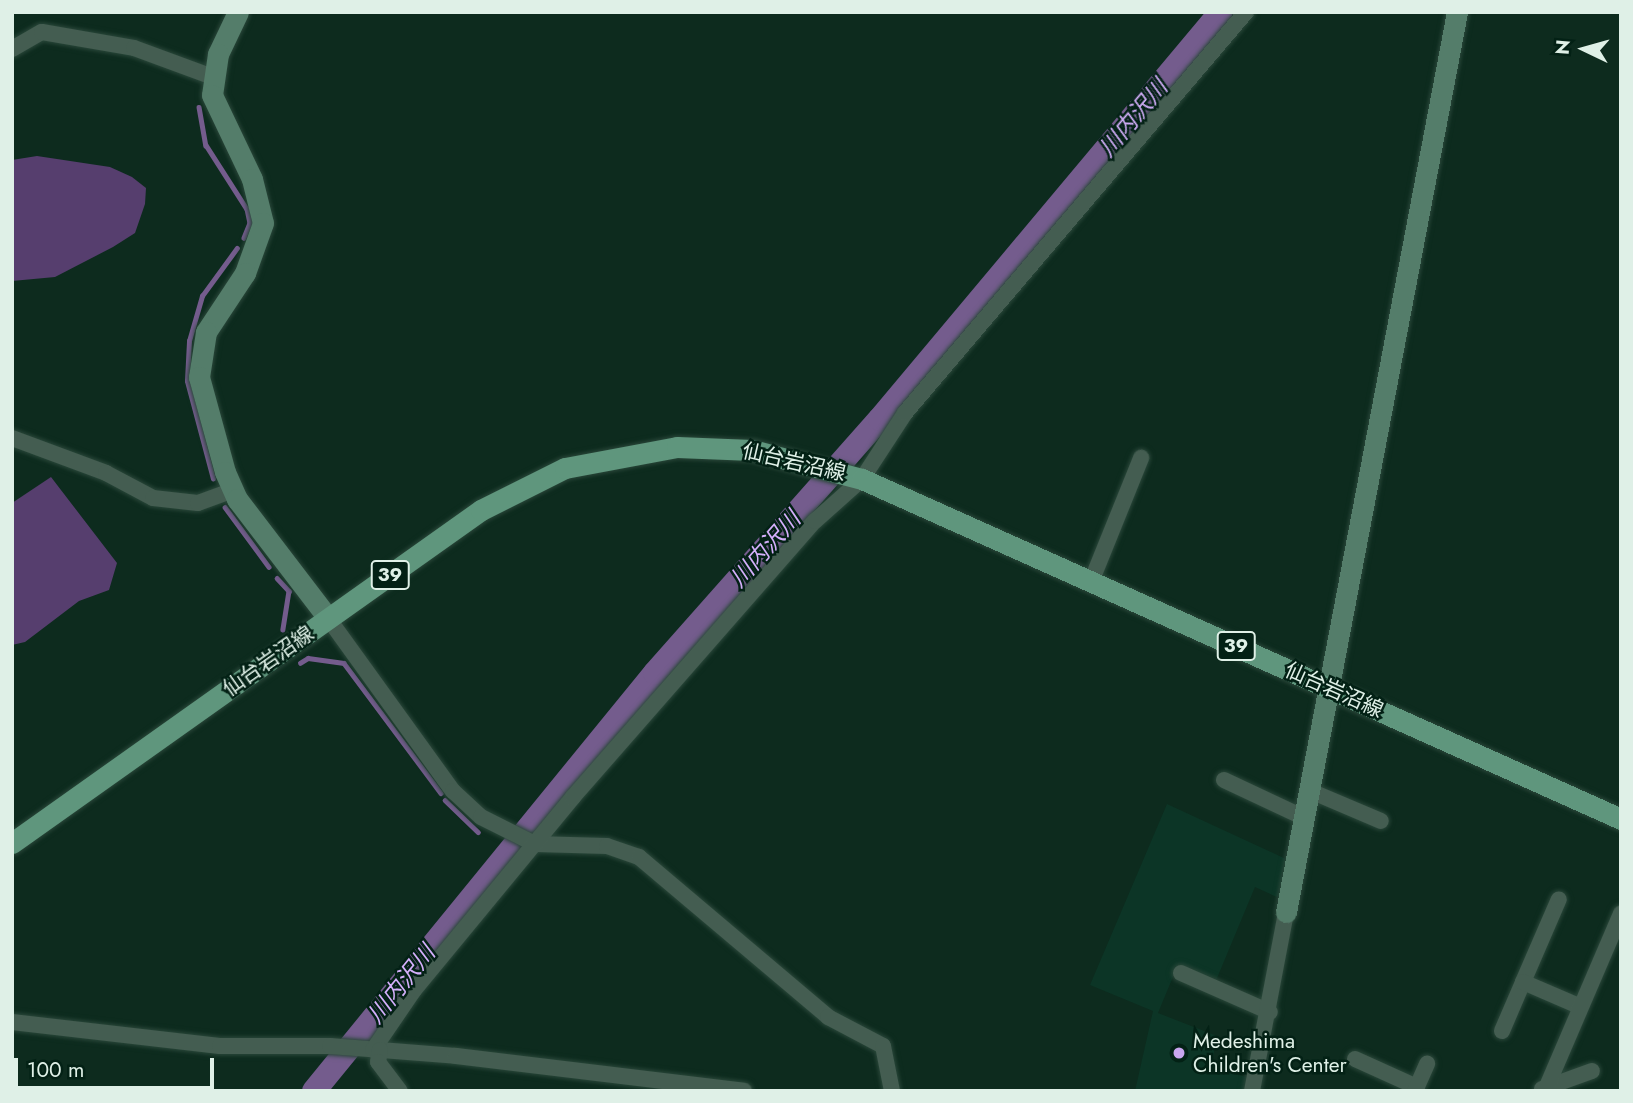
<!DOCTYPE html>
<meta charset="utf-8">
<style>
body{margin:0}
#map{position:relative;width:1633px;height:1103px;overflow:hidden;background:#0d2b1e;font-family:Jost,"Noto Sans JP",sans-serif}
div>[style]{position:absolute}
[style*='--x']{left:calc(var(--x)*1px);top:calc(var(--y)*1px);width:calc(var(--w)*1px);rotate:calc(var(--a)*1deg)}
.built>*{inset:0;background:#0c3526}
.forest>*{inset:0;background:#563e6e}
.stream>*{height:4.5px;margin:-2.25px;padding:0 2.25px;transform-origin:2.25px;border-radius:2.25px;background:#745c8d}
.river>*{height:24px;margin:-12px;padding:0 12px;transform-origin:12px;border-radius:12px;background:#745c8d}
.roads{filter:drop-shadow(0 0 2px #2a473a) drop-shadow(0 0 2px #2a473a)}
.street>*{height:16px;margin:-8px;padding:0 8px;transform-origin:8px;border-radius:8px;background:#445d51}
.secondary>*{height:21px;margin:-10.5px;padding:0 10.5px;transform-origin:10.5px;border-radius:10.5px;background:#547d6a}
.primary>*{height:21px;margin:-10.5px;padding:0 10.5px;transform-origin:10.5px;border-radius:10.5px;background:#5f967d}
.dots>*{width:19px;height:19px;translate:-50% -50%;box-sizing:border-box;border:4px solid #032115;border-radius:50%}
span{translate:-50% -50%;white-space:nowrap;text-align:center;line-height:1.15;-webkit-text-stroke:5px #032115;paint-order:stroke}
.shield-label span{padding:2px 5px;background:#032115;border:2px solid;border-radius:5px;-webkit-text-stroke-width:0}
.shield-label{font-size:19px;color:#dff0e7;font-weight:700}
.street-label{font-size:21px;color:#dff0e7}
.poi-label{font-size:21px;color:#dff0e7}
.left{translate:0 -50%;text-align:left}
.water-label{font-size:23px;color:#d4affb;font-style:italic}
.frame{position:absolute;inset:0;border:14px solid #dff0e7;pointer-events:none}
.north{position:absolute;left:1549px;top:14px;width:70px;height:70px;-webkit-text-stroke:5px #032115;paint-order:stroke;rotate:275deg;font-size:19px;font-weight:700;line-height:28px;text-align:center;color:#dff0e7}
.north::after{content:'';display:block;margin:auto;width:24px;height:32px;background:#dff0e7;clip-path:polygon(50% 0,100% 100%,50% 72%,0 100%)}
.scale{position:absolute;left:14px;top:1058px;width:200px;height:32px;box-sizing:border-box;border:4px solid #dff0e7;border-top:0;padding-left:9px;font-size:21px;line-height:24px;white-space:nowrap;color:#dff0e7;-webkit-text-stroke:5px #032115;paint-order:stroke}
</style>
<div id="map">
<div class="built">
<div style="clip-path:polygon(1167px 804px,1286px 859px,1279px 898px,1255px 887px,1215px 983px,1177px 967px,1158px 1013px,1217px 1036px,1211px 1069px,1247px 1077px,1244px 1091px,1135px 1091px,1153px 1011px,1090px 985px)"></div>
</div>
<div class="forest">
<div style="clip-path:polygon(37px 156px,110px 167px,132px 177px,146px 188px,145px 204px,135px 233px,113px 247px,55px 277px,12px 281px,12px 160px)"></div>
<div style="clip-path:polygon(51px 477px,117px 563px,109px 590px,79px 601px,25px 642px,12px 645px,12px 503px)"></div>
</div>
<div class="stream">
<div style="--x:199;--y:107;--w:39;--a:80"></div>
<div style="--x:206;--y:145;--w:76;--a:57.4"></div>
<div style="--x:247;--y:209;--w:14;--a:78"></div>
<div style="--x:250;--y:223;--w:16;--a:112"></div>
<div style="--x:213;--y:479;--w:101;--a:-104.9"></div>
<div style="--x:187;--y:381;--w:40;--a:-87.1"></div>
<div style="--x:189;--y:341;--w:47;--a:-73.9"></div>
<div style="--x:202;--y:296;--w:59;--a:-53.9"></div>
<div style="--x:225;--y:507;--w:74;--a:53.7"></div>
<div style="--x:277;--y:578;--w:18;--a:47"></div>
<div style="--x:289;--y:591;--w:39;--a:99"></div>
<div style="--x:300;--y:663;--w:9;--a:-32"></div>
<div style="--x:308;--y:658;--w:36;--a:8"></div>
<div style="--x:344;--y:663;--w:162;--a:53.3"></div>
<div style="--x:445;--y:800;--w:46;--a:44.1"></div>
<div style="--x:504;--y:845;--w:9;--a:21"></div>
</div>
<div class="river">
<div style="--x:314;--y:1091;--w:539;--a:-50.79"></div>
<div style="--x:655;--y:673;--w:339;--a:-48.5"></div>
<div style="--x:880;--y:419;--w:531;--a:-50.04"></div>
</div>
<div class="roads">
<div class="street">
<div style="--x:12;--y:49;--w:34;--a:-30"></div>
<div style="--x:42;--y:32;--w:93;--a:9.9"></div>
<div style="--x:134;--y:48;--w:84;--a:20.2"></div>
<div style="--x:12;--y:438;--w:100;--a:20.4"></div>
<div style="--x:106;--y:473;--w:53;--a:28"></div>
<div style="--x:153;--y:498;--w:45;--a:6.3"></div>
<div style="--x:198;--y:503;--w:37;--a:-20"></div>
<div style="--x:1091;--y:582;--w:134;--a:-68"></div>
<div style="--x:328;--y:618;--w:213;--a:54.2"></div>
<div style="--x:453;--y:791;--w:38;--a:43"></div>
<div style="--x:481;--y:817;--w:60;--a:26.6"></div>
<div style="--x:535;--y:844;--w:72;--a:1.6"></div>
<div style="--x:607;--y:846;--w:34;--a:19"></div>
<div style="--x:639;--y:857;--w:248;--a:40.2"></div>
<div style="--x:828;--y:1017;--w:62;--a:27.8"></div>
<div style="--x:883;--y:1046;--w:46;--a:78.7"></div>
<div style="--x:1224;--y:780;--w:87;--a:25.1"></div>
<div style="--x:1308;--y:790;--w:79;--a:23"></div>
<div style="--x:1181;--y:973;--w:97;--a:23.7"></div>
<div style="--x:1523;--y:982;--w:90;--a:-66.6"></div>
<div style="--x:12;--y:1022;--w:209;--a:6.6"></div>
<div style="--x:220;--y:1046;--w:110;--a:0"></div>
<div style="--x:330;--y:1046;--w:126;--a:4.5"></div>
<div style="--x:456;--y:1056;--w:290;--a:6.9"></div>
<div style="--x:1502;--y:1031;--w:53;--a:-66.8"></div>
<div style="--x:1523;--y:982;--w:61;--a:23.2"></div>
<div style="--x:373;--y:1050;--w:73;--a:-55.7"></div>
<div style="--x:414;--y:990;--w:250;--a:-50.5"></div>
<div style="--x:573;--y:797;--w:367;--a:-48.8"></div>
<div style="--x:815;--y:521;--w:63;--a:-41.8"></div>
<div style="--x:862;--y:479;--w:79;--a:-56.9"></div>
<div style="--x:905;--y:413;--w:526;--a:-49.62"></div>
<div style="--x:380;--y:1050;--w:12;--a:99"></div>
<div style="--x:378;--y:1062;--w:36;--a:53"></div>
<div style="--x:1355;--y:1059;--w:68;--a:24.3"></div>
<div style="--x:1542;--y:1089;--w:53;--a:-19.8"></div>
<div style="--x:1252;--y:1091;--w:182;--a:-79.2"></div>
<div style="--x:1415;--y:1091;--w:30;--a:-66"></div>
<div style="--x:1545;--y:1091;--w:193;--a:-66.8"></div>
</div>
<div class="secondary">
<div style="--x:238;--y:12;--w:47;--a:115.5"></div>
<div style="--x:218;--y:54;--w:41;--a:98.3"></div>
<div style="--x:212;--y:95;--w:93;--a:64.5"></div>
<div style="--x:252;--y:179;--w:45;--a:76"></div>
<div style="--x:263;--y:223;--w:53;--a:109.8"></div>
<div style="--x:245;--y:273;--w:71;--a:123.5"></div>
<div style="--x:206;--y:332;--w:46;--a:98.8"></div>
<div style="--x:199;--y:377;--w:98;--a:74.7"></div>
<div style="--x:225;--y:472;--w:30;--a:66"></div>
<div style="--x:237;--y:499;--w:150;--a:52.6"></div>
<div style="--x:1286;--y:912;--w:916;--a:-79.24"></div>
</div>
<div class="primary">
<div style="--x:12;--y:843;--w:575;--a:-35.38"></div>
<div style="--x:481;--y:510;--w:94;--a:-26.6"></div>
<div style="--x:565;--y:468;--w:114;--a:-10.6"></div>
<div style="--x:677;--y:447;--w:75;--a:2.3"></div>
<div style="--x:752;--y:450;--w:114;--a:14.8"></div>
<div style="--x:862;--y:479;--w:832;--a:24.13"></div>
</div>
</div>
<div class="dots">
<div style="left:1179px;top:1053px;background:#c9a5ee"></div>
</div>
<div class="shield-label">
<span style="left:390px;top:575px">39</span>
<span style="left:1236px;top:646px">39</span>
</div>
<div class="street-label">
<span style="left:794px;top:462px;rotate:13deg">仙台岩沼線</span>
<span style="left:268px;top:661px;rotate:-35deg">仙台岩沼線</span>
<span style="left:1334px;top:690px;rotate:24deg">仙台岩沼線</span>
</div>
<div class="poi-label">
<span class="left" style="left:1193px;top:1053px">Medeshima<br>Children's Center</span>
</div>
<div class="water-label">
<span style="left:1133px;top:118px;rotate:-50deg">川内沢川</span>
<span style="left:765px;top:549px;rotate:-48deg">川内沢川</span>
<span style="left:401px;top:984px;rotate:-51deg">川内沢川</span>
</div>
<div class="frame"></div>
<div class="north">N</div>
<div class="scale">100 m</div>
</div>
